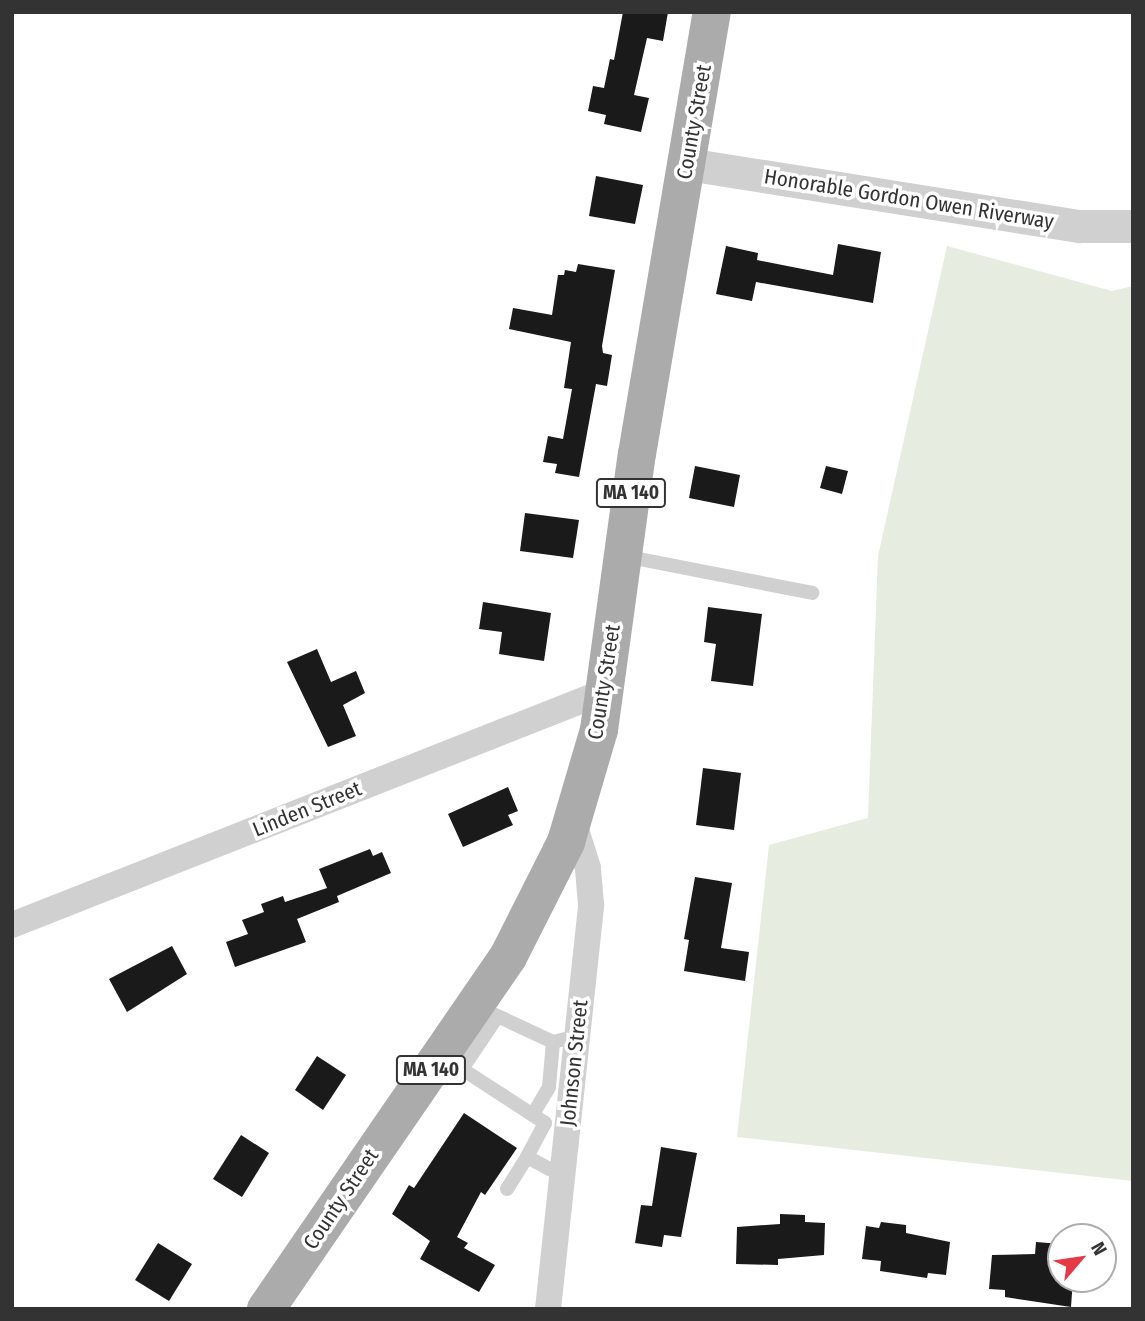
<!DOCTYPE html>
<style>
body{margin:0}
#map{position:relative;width:1145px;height:1321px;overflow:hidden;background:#fff;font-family:"Fira Sans Condensed",sans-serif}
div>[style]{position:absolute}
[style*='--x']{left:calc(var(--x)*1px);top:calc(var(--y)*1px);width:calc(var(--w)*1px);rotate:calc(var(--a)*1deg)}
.green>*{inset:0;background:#e6ecdf}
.building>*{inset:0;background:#1a1a1a}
.service>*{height:14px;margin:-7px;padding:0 7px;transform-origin:7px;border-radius:7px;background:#d0d0d0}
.minor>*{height:26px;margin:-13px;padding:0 13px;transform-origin:13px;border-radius:13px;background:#d0d0d0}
.tertiary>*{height:33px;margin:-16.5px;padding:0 16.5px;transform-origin:16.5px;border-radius:16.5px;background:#d0d0d0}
.primary>*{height:38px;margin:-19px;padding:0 19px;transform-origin:19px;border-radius:19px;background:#ababab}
span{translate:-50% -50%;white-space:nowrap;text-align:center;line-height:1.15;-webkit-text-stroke:7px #fff;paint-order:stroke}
.shield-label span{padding:2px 5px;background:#fff;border:2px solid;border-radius:5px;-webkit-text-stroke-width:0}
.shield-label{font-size:19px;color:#333;font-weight:700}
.street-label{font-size:21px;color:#333}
.frame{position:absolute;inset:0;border:14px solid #333;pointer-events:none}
.north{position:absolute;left:1047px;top:1223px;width:70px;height:70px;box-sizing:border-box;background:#fff;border:2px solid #adadad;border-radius:50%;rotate:61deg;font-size:19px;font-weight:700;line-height:28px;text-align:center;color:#333}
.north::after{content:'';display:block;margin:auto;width:24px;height:32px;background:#e63946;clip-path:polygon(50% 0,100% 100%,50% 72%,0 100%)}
</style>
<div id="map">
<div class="green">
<div style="clip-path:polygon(947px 246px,1112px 291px,1133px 286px,1133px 1181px,737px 1137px,769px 845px,868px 818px,878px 556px)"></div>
</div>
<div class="building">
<div style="clip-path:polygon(623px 12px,668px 12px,663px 41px,647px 38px,634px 95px,649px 98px,641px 132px,604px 124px,606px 115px,588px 111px,593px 86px,604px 88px,610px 59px,614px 60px)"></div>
<div style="clip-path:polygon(596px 176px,643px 185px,635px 224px,589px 216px)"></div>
<div style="clip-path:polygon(838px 244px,881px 252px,873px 303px,756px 282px,752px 301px,716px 294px,726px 246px,758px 253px,757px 260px,833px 275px)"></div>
<div style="clip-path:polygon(578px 264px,615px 270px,602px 346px,603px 353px,612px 355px,607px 386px,596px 384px,579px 477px,555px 473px,557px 464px,543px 462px,548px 436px,563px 439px,572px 389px,564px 388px,571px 342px,509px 329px,513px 308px,552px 315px,558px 275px,564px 275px,565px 270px,576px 272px)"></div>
<div style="clip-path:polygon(695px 466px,740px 475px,734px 507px,689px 498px)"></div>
<div style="clip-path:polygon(826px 466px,848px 471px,842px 494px,820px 488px)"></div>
<div style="clip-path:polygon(525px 513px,579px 520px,573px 558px,520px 551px)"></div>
<div style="clip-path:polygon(483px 602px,551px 613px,544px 661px,499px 654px,502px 632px,479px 629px)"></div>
<div style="clip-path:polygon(708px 607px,762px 614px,753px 686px,711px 681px,716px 644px,704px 642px)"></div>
<div style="clip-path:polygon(317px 649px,331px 682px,356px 671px,365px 693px,343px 705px,356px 736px,328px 747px,287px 662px)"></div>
<div style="clip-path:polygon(703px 768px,741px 773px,734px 830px,696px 825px)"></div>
<div style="clip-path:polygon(508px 787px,518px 811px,508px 815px,513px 825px,463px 847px,448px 814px)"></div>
<div style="clip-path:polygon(370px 849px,373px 856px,382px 852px,391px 873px,337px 896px,339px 902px,297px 919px,306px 942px,235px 967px,226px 942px,248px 934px,242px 920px,264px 912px,261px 904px,283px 896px,285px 902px,327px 888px,319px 869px)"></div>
<div style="clip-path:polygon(695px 877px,732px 883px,721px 948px,749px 952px,745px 981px,684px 971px,689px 940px,684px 939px)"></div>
<div style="clip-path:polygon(172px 946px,187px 974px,127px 1012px,109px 979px)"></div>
<div style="clip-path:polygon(317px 1056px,346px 1075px,323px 1110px,295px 1090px)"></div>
<div style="clip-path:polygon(464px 1113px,517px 1148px,485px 1195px,481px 1192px,457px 1237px,468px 1243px,464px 1248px,495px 1265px,479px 1292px,420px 1259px,430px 1241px,392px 1214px,409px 1185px,414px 1188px)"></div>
<div style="clip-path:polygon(241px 1135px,269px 1153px,242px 1197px,213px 1179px)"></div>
<div style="clip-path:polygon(661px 1147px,697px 1153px,681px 1237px,664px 1235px,662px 1247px,635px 1243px,641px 1205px,652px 1206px)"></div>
<div style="clip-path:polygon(780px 1214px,805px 1215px,805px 1222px,825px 1223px,824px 1255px,778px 1259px,778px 1265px,736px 1264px,737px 1227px,780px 1224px)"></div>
<div style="clip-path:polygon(881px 1222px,906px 1225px,906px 1233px,950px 1242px,946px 1275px,928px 1273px,927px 1278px,880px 1271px,881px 1261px,862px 1259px,866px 1226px,879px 1228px)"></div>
<div style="clip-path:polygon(1036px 1242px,1061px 1244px,1061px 1279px,1073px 1279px,1071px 1307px,1005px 1297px,1005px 1290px,989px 1289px,992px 1255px,1035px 1254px)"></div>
<div style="clip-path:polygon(158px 1243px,192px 1264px,169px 1301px,135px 1280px)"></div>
</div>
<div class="service">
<div style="--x:624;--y:556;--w:192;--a:11.1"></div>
<div style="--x:489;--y:1012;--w:71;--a:25.1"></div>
<div style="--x:553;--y:1042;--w:25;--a:-14"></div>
<div style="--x:497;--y:1017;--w:63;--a:123.9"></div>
<div style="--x:462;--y:1069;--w:99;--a:33"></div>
<div style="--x:545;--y:1123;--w:38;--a:118"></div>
<div style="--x:533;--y:1114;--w:31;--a:-59"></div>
<div style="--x:549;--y:1087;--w:45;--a:-84.9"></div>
<div style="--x:507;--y:1189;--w:38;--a:-58"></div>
<div style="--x:527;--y:1157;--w:40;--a:28"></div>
</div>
<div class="minor">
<div style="--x:12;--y:925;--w:633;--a:-21.5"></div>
<div style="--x:548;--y:1309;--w:407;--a:-83.9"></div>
<div style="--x:591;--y:904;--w:36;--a:-95"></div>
<div style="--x:588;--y:868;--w:50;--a:-107.4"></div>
</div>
<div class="tertiary">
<div style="--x:687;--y:164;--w:398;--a:9"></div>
<div style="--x:1080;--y:226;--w:53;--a:0"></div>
</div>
<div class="primary">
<div style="--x:266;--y:1309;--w:427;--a:-55.5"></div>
<div style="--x:508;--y:957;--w:129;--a:-63.2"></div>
<div style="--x:566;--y:842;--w:117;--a:-73.6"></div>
<div style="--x:599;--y:730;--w:279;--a:-82.2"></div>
<div style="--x:637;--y:454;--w:448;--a:-80.4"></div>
</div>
<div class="shield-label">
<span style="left:631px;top:493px">MA 140</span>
<span style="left:431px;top:1070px">MA 140</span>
</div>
<div class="street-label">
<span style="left:694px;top:122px;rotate:-80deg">County Street</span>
<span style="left:909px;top:199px;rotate:9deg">Honorable Gordon Owen Riverway</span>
<span style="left:604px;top:682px;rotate:-81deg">County Street</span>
<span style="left:307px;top:809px;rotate:-22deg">Linden Street</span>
<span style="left:574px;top:1063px;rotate:-84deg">Johnson Street</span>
<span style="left:341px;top:1199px;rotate:-56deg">County Street</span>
</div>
<div class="frame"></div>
<div class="north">N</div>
</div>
